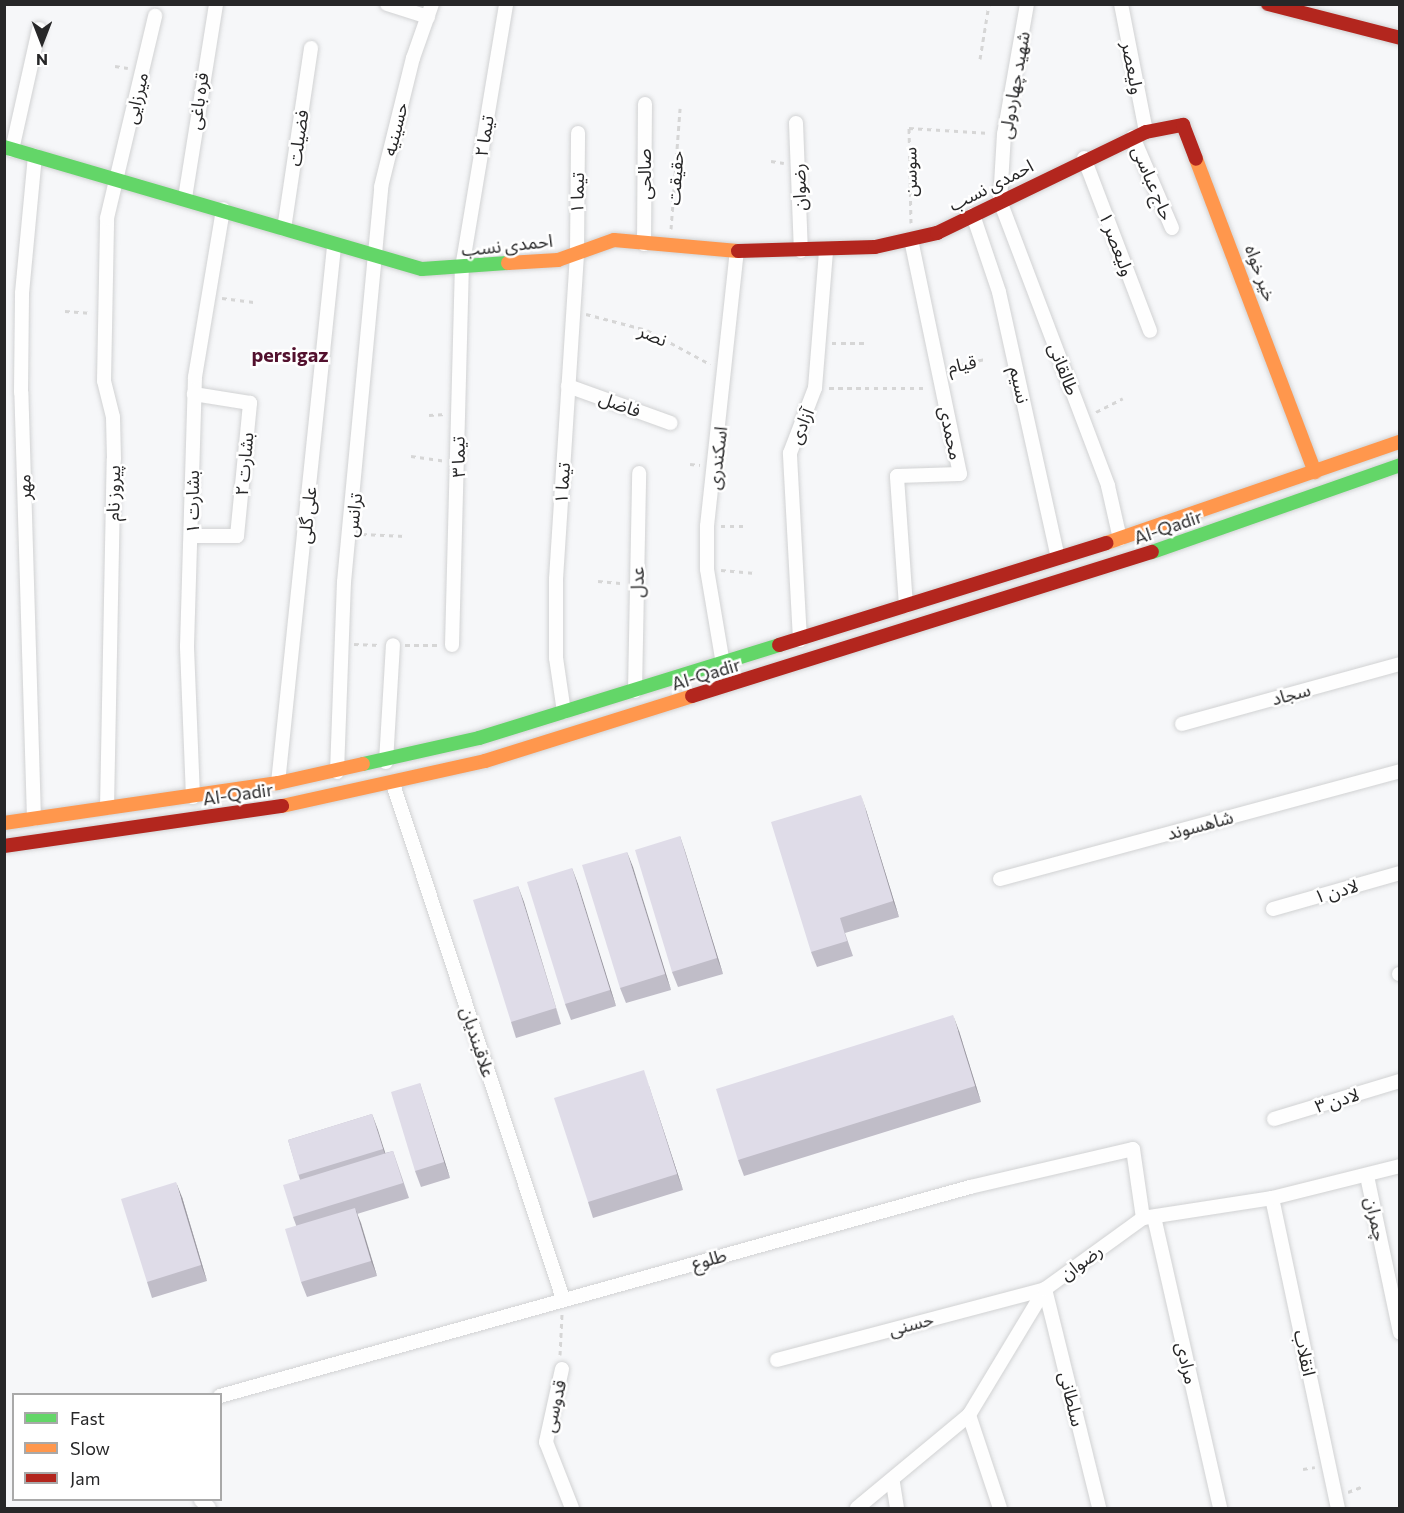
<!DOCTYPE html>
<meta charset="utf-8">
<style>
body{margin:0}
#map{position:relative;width:1404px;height:1513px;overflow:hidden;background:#f6f7f9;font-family:Commissioner,"Noto Sans Arabic",sans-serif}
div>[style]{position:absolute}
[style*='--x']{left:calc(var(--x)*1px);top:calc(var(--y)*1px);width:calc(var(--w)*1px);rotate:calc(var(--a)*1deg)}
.path>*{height:3px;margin-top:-1.5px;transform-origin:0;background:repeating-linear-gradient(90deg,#d6d6d6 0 4.5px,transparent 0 9px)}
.roads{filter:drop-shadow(0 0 2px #d1d2d3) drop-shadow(0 0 2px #d1d2d3)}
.street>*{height:14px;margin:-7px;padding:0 7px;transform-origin:7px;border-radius:7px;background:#fefefe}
.fast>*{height:14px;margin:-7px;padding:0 7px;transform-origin:7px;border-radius:7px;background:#63d668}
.slow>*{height:14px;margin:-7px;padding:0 7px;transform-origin:7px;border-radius:7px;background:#ff974d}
.jam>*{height:14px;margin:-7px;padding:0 7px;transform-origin:7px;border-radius:7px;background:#b3261e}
.wall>*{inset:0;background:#c0bdc8}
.shaded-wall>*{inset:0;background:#9c9aa2}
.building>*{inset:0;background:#dfdce8}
span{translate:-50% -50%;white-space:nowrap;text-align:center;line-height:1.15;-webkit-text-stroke:5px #fff;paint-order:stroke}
.street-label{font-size:18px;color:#272728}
.neighbourhood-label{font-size:20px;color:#53112e;font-weight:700}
.frame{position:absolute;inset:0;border:6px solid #272728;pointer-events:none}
.legend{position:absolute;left:12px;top:1393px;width:210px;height:108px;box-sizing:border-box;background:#fff;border:2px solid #a9a9a9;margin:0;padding:8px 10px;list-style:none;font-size:18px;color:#272728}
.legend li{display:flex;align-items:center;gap:12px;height:30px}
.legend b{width:30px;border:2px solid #a9a9a9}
.north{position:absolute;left:12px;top:12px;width:60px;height:60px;-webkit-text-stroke:4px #fff;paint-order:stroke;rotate:180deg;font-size:16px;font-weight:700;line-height:24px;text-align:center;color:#272728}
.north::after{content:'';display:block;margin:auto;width:21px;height:27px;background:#272728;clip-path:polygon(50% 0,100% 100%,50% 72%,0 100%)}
</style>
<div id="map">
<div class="path">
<div style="--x:980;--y:59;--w:56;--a:-80.7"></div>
<div style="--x:115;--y:66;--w:13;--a:9"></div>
<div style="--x:771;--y:161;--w:13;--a:9"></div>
<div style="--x:911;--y:223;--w:95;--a:-91.2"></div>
<div style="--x:909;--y:128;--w:81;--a:3.5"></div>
<div style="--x:671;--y:229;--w:121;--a:-85.7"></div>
<div style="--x:222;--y:298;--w:34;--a:7"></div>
<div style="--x:65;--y:311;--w:27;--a:4"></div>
<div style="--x:586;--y:314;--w:63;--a:14.7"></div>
<div style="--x:647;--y:330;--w:72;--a:28.4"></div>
<div style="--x:832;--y:343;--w:35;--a:0"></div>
<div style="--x:952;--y:366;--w:34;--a:-12"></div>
<div style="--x:829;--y:388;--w:99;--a:0"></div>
<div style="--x:1096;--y:412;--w:30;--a:-27"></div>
<div style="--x:429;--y:415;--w:17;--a:-3"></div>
<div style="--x:411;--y:456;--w:34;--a:8"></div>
<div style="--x:690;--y:464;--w:10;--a:6"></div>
<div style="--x:721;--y:526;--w:25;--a:0"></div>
<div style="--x:362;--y:534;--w:43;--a:2.7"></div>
<div style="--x:721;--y:570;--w:34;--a:5"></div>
<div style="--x:598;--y:581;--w:25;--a:5"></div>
<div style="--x:354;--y:644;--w:26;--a:2"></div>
<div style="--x:405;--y:645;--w:32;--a:0"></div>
<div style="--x:560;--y:1355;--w:41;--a:-87.2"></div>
<div style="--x:1303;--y:1469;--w:12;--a:-9"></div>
<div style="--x:1348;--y:1492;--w:14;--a:-21"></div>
</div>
<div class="roads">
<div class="street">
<div style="--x:387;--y:4;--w:43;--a:17.6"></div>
<div style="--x:1027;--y:4;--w:132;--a:100"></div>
<div style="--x:1004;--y:134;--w:67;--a:93.4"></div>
<div style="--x:1000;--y:201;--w:305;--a:69.2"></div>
<div style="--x:1108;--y:486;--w:54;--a:77.2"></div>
<div style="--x:1121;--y:4;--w:130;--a:78.9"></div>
<div style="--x:796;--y:123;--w:128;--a:87.8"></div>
<div style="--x:1133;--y:137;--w:99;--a:66.8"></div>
<div style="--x:12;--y:150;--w:124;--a:-77.4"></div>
<div style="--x:1084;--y:158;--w:185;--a:69.1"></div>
<div style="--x:185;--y:198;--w:196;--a:-80.9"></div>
<div style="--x:973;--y:215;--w:81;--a:71.3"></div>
<div style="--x:999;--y:292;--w:272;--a:77.5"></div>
<div style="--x:284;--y:229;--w:183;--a:-81.5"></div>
<div style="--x:644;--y:244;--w:140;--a:-89.6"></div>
<div style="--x:568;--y:386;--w:109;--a:19.8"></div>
<div style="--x:193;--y:536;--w:44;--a:0"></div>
<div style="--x:237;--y:536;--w:134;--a:-84.4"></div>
<div style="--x:250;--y:403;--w:57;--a:-170.9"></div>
<div style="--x:906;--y:606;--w:130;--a:-94"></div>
<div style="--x:897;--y:476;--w:63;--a:-1.8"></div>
<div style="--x:960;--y:474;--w:240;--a:-101.8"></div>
<div style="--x:800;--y:640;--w:187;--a:-93.1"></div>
<div style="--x:790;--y:453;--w:70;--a:-69"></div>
<div style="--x:815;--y:388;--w:138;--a:-85.4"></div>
<div style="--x:452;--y:645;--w:377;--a:-88.5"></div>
<div style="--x:462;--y:268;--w:268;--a:-80.5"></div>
<div style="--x:723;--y:664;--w:96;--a:-99.6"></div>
<div style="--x:707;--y:569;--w:43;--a:-90"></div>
<div style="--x:707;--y:526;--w:276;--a:-83.8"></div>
<div style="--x:635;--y:691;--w:218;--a:-88.9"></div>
<div style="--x:564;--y:712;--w:55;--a:-98.4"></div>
<div style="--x:556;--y:658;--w:79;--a:-90"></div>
<div style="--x:556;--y:579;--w:327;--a:-86.3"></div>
<div style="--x:577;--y:253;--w:120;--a:-89.5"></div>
<div style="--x:1182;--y:724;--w:226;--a:-15.4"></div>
<div style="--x:386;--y:762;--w:117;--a:-86.6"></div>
<div style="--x:337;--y:772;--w:190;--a:-87.9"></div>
<div style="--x:344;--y:582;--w:397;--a:-84.6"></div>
<div style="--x:381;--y:187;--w:133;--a:-76.1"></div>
<div style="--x:413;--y:58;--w:57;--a:-70.6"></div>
<div style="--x:278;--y:783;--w:539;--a:-84.04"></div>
<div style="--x:393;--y:784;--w:542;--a:71.73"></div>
<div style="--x:193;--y:797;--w:151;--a:-92.3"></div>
<div style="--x:187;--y:646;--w:269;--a:-88.3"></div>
<div style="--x:195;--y:377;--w:170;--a:-80.5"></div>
<div style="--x:107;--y:808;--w:349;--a:-88.9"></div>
<div style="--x:114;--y:459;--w:42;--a:-91.4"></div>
<div style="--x:113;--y:417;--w:37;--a:-104"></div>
<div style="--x:104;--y:381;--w:163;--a:-88.9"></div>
<div style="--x:107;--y:218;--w:208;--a:-76.6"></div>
<div style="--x:34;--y:819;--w:427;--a:-91.7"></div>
<div style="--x:21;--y:392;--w:99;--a:-89.4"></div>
<div style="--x:22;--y:293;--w:138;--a:-84.6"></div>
<div style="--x:1000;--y:879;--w:414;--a:-15.1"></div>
<div style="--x:1273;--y:909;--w:132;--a:-15.8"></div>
<div style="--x:1399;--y:974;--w:1;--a:0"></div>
<div style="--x:1274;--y:1119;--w:132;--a:-16.8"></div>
<div style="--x:1367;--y:1176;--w:160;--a:78.1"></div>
<div style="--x:1272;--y:1198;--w:317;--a:78"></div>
<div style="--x:1154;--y:1217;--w:298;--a:77.2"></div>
<div style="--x:777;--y:1360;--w:277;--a:-14.8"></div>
<div style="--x:1045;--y:1289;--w:226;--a:76.1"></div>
<div style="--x:562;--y:1369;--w:75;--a:102.4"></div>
<div style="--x:546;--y:1442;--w:71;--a:68.5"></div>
<div style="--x:220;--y:1396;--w:779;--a:-15.57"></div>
<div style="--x:970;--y:1187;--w:167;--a:-13.1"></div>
<div style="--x:1133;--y:1149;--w:70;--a:81.8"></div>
<div style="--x:969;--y:1415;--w:98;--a:71.6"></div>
<div style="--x:893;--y:1483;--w:25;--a:81"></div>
<div style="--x:201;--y:1500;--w:11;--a:45"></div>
<div style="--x:857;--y:1508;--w:146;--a:-39.7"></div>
<div style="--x:969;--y:1415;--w:147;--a:-58.9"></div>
<div style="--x:1045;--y:1289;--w:121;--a:-35.9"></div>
<div style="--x:1143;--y:1218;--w:131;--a:-8.8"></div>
<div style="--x:1272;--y:1198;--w:132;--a:-14"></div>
</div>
<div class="fast">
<div style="--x:4;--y:147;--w:435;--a:16.3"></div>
<div style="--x:422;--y:269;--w:86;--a:-4"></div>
<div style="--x:1152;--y:552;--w:263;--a:-19.3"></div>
<div style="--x:363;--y:764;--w:119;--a:-12.6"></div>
<div style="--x:479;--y:738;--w:314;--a:-17.2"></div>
</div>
<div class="slow">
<div style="--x:1196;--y:159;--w:335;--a:69.2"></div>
<div style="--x:508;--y:263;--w:50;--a:-3.4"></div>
<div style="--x:558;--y:260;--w:59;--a:-19.7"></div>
<div style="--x:614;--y:240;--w:124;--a:5.1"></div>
<div style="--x:1106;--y:543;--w:311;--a:-19"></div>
<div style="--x:282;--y:806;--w:208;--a:-12.5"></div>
<div style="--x:485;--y:761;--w:217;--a:-17.4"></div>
<div style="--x:4;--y:823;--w:277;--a:-8.3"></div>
<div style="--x:278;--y:783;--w:87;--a:-12.6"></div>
</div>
<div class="jam">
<div style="--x:1268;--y:4;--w:136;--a:14.4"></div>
<div style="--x:738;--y:251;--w:137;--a:-1.7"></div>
<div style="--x:875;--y:247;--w:64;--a:-12.7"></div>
<div style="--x:937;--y:233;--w:232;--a:-25.8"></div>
<div style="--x:1146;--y:132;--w:38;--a:-11"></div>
<div style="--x:1183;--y:125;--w:36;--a:69"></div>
<div style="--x:779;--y:645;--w:343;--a:-17.3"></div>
<div style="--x:692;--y:696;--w:482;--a:-17.4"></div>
<div style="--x:4;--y:846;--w:281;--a:-8.2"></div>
</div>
</div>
<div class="wall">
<div style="clip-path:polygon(866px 810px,899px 917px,845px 933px,853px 956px,817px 967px,811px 952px)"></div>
<div style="clip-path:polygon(680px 836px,723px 974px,678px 987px,672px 972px)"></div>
<div style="clip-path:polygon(627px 852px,671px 990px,626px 1003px,620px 988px)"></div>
<div style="clip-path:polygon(572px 868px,616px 1006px,571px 1020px,565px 1004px)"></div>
<div style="clip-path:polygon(518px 886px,561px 1024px,516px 1038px,511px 1022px)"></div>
<div style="clip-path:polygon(959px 1031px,981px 1102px,744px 1176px,738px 1160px)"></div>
<div style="clip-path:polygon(420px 1083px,450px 1178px,421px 1187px,415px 1171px)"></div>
<div style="clip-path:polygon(649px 1086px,683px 1190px,593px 1218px,588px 1202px)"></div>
<div style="clip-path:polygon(372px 1114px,385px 1153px,393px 1151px,409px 1198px,357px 1214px,377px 1276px,307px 1297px,301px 1282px,296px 1225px,293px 1217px,300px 1180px,288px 1140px)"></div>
<div style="clip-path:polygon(182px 1197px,207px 1281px,152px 1298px,147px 1282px)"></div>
</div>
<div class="shaded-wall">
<div style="clip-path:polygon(861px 795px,866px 810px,899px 917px,893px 901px)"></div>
<div style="clip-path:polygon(680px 836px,685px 851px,723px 974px,717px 958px)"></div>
<div style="clip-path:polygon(627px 852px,633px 867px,671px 990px,665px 974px)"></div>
<div style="clip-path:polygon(572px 868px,578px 884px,616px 1006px,610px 990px)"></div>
<div style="clip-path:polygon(518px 886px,524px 902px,561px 1024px,556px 1008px)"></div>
<div style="clip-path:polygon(953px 1015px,959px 1031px,981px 1102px,975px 1086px)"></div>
<div style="clip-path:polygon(644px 1070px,649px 1086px,683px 1190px,677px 1174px)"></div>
<div style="clip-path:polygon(420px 1083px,425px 1099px,450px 1178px,444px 1162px)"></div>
<div style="clip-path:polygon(372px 1114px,378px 1130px,389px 1165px,383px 1149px)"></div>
<div style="clip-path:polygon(176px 1182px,182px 1197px,207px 1281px,201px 1265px)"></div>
<div style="clip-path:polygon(355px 1208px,361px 1223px,377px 1276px,371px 1261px)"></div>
</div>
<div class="building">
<div style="clip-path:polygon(861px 795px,893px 901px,840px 918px,847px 941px,811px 952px,771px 822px)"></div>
<div style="clip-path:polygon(680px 836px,717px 958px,672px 972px,635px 850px)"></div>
<div style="clip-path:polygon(627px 852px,665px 974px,620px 988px,582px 865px)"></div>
<div style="clip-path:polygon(572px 868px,610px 990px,565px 1004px,527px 882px)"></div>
<div style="clip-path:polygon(518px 886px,556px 1008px,511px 1022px,473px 900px)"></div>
<div style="clip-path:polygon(953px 1015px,975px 1086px,738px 1160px,716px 1089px)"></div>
<div style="clip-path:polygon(644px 1070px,677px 1174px,588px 1202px,554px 1098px)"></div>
<div style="clip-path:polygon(420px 1083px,444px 1162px,415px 1171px,391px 1092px)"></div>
<div style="clip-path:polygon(372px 1114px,383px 1149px,298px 1175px,288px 1140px)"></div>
<div style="clip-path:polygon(393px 1151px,403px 1183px,293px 1217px,283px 1185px)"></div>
<div style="clip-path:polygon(176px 1182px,201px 1265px,147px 1282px,121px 1199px)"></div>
<div style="clip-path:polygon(355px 1208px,371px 1261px,301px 1282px,285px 1229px)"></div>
</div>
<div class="street-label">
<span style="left:1133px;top:68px;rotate:79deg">ولیعصر</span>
<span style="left:1014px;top:85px;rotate:-80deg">شهید چهاردولی</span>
<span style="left:136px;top:98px;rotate:-77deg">میرزایی</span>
<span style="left:198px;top:101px;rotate:-82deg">قره باغی</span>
<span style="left:395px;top:129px;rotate:-76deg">حسینیه</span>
<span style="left:484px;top:136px;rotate:-81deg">تیما ۲</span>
<span style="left:298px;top:138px;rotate:-82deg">فضیلت</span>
<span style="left:910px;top:172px;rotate:-91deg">سوسن</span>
<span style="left:644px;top:174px;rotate:-90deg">صالحی</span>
<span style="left:675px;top:178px;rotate:-86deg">حقیقت</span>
<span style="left:1153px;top:183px;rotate:67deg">حاج عباسی</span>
<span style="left:991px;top:185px;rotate:-27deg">احمدی نسب</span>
<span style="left:799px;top:187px;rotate:-92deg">رضوان</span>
<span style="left:577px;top:193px;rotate:-89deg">۱ تیما</span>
<span style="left:1117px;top:244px;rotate:69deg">ولیعصر ۱</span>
<span style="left:507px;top:245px;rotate:-6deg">احمدی نسب</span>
<span style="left:1261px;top:273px;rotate:70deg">خیر خواه</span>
<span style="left:653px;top:335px;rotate:23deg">نصر</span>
<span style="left:962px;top:364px;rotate:-12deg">قیام</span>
<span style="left:1064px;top:369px;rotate:69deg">طالقانی</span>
<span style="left:1020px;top:385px;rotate:78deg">نسیم</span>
<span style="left:620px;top:404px;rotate:20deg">فاضل</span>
<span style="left:801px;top:426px;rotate:-67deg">آزادی</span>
<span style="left:951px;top:433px;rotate:78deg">محمدی</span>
<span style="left:458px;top:457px;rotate:-91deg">تیما ۳</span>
<span style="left:717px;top:458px;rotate:-83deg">اسکندری</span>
<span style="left:244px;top:464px;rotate:-85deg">بشارت ۲</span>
<span style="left:562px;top:483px;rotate:-86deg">تیما ۱</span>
<span style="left:24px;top:487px;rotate:-91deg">مهر</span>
<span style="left:113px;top:493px;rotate:-89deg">پیروز نام</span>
<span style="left:192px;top:502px;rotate:-90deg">بشارت ۱</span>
<span style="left:307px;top:515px;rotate:-84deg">علی گلی</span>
<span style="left:353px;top:515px;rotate:-83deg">ترانس</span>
<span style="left:1168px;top:527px;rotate:-19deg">Al-Qadir</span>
<span style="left:637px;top:582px;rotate:-89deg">عدل</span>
<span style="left:706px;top:674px;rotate:-17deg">Al-Qadir</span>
<span style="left:1291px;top:694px;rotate:-15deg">سجاد</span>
<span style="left:238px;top:794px;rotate:-8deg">Al-Qadir</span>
<span style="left:1200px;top:825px;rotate:-15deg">شاهسوند</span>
<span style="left:1336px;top:891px;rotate:-16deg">لادن ۱</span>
<span style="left:478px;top:1042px;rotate:72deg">علاقبندیان</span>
<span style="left:1337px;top:1100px;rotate:-17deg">لادن ۳</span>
<span style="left:1376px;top:1219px;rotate:78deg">چمران</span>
<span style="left:709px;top:1259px;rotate:-15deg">طلوع</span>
<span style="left:1081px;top:1262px;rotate:-36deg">رضوان</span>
<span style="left:911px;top:1324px;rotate:-15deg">حسنی</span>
<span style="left:1305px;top:1353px;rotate:78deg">انقلاب</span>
<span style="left:1187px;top:1363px;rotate:77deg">مرادی</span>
<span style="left:1072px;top:1399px;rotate:76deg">سلطانی</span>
<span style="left:554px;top:1406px;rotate:-77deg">قدوسی</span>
</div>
<div class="neighbourhood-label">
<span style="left:290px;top:354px">persigaz</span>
</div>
<div class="frame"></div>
<ul class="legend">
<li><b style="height:8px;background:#63d668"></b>Fast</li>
<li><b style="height:8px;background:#ff974d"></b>Slow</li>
<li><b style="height:8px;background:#b3261e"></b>Jam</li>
</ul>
<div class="north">N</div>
</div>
